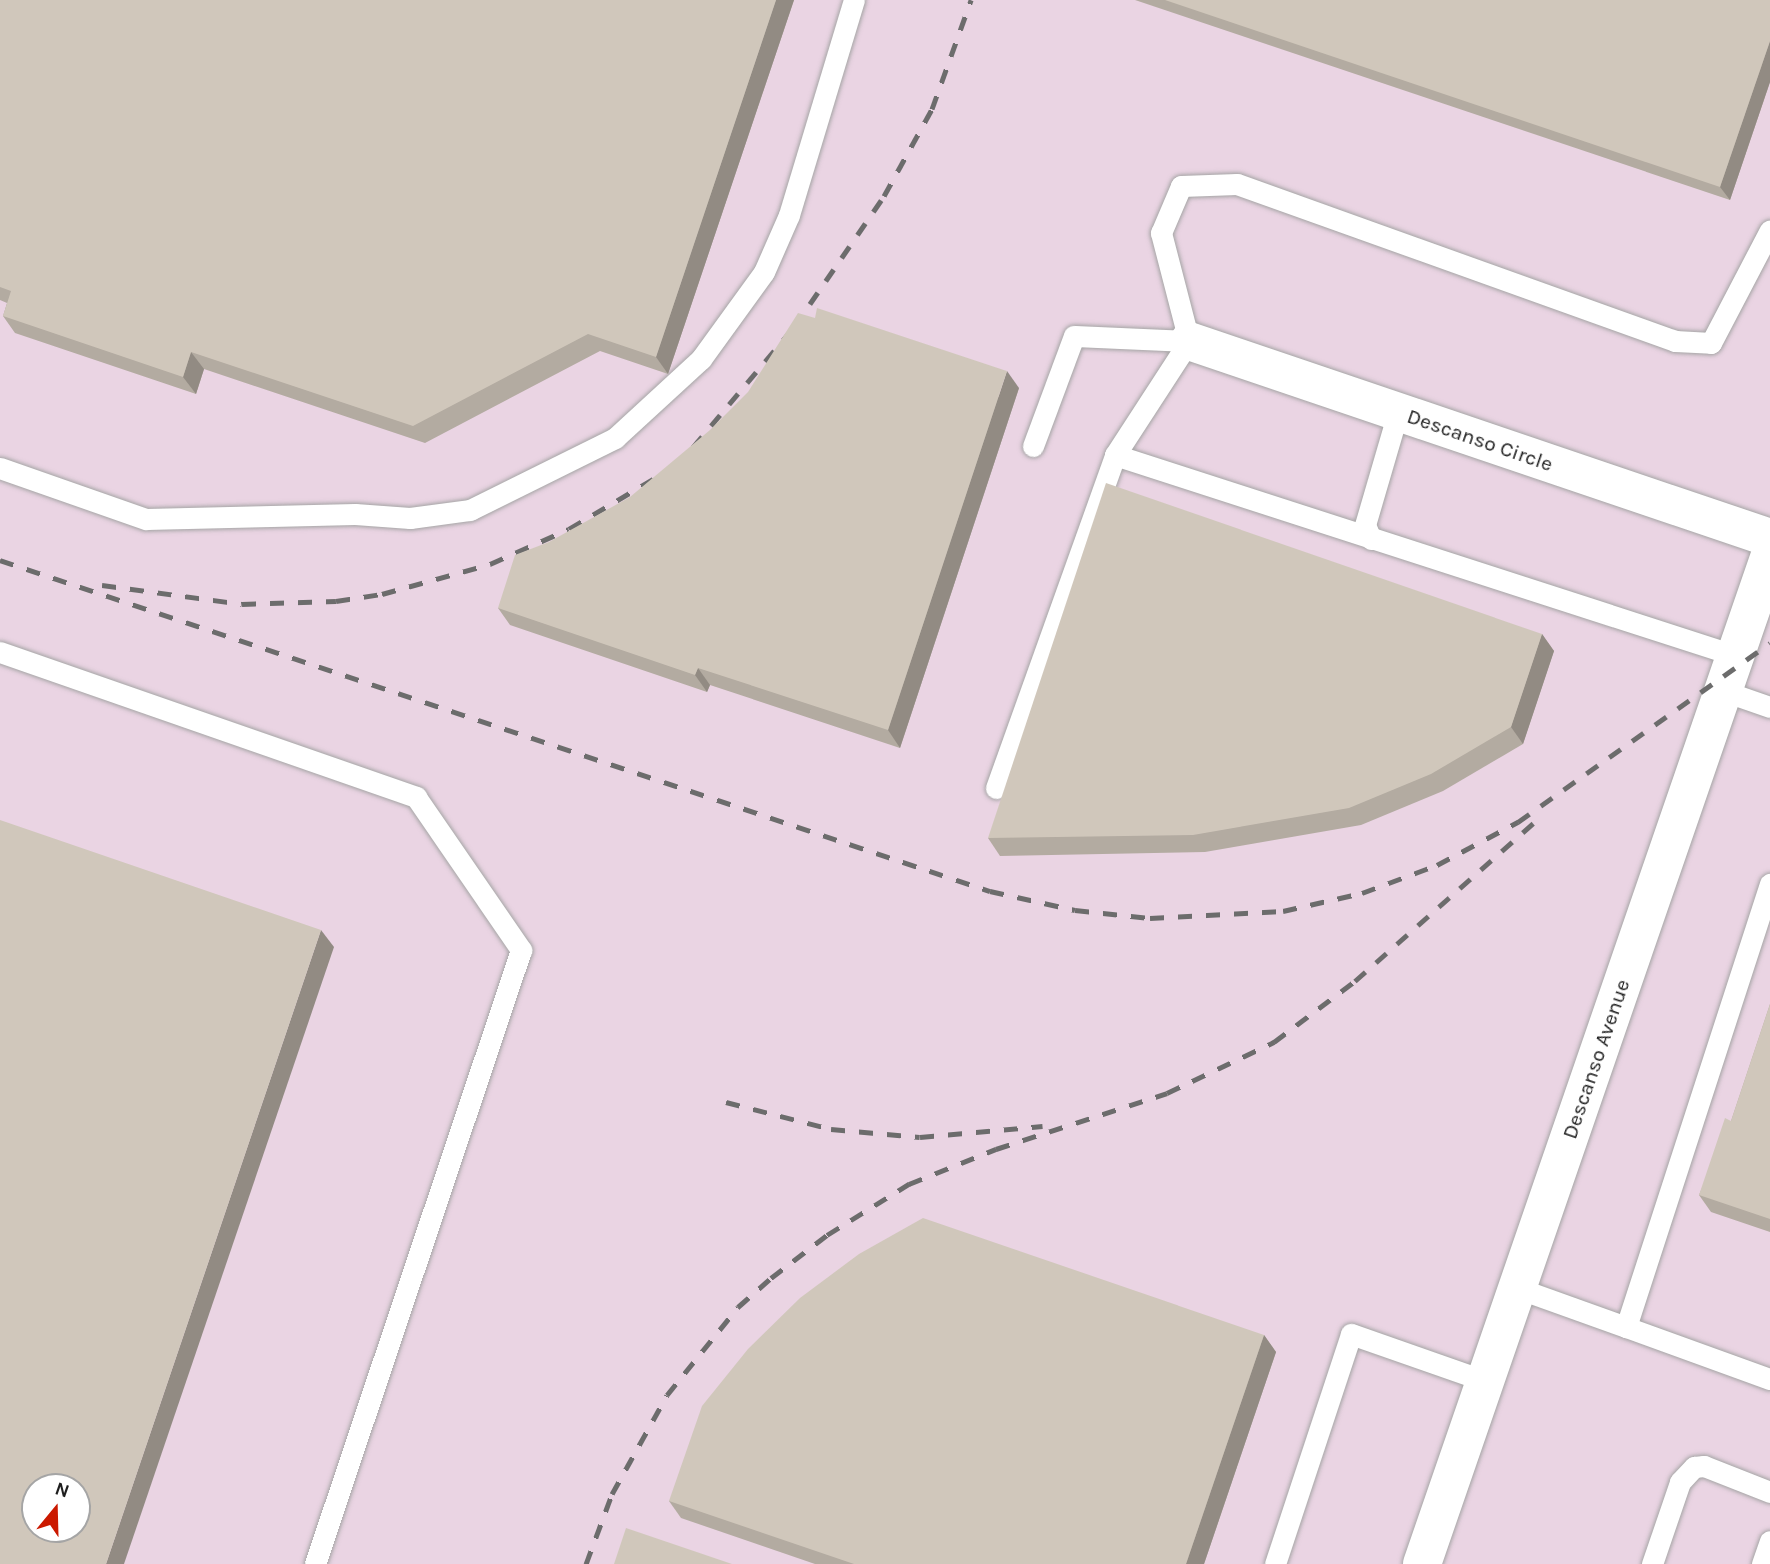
<!DOCTYPE html>
<style>
body{margin:0}
#map{position:relative;width:1770px;height:1564px;overflow:hidden;background:#f0ede3;font-family:Karla,sans-serif}
div>[style]{position:absolute}
[style*='--x']{left:calc(var(--x)*1px);top:calc(var(--y)*1px);width:calc(var(--w)*1px);rotate:calc(var(--a)*1deg)}
.industrial>*{inset:0;background:#ead4e3}
.roads{filter:drop-shadow(0 0 2px #a5a5a5) drop-shadow(0 0 2px #a5a5a5)}
.service>*{height:21px;margin:-10.5px;padding:0 10.5px;transform-origin:10.5px;border-radius:10.5px;background:#fff}
.minor>*{height:38px;margin:-19px;padding:0 19px;transform-origin:19px;border-radius:19px;background:#fff}
.tertiary>*{height:38px;margin:-19px;padding:0 19px;transform-origin:19px;border-radius:19px;background:#fff}
.rail>*{height:5px;margin-top:-2.5px;transform-origin:0;background:repeating-linear-gradient(90deg,#6c6c6c 0 14px,transparent 0 28px)}
.wall>*{inset:0;background:#b3aba1}
.shaded-wall>*{inset:0;background:#928b83}
.building>*{inset:0;background:#d0c7bb}
span{translate:-50% -50%;white-space:nowrap;text-align:center;line-height:1.15;-webkit-text-stroke:5px #fff;paint-order:stroke}
.street-label{font-size:21px;color:#1e1e1e}
.north{position:absolute;left:21px;top:1473px;width:70px;height:70px;box-sizing:border-box;background:#fff;border:2px solid #a5a5a5;border-radius:50%;rotate:19deg;font-size:19px;font-weight:700;line-height:28px;text-align:center;color:#1e1e1e}
.north::after{content:'';display:block;margin:auto;width:24px;height:32px;background:#cb1900;clip-path:polygon(50% 0,100% 100%,50% 72%,0 100%)}
</style>
<div id="map">
<div class="industrial">
<div style="clip-path:polygon(evenodd,0 0,1770px 0,1770px 1564px,0 1564px,0 0,35px 1487px,77px 1487px,77px 1529px,35px 1529px,35px 1487px)"></div>
</div>
<div class="roads">
<div class="service">
<div style="--x:1033;--y:446;--w:117;--a:-69.6"></div>
<div style="--x:1074;--y:336;--w:115;--a:2.5"></div>
<div style="--x:1115;--y:455;--w:654;--a:17.91"></div>
<div style="--x:0;--y:468;--w:155;--a:19.3"></div>
<div style="--x:146;--y:519;--w:209;--a:-1.4"></div>
<div style="--x:355;--y:514;--w:55;--a:4.2"></div>
<div style="--x:410;--y:518;--w:61;--a:-7.6"></div>
<div style="--x:470;--y:510;--w:162;--a:-26.4"></div>
<div style="--x:615;--y:438;--w:117;--a:-42.6"></div>
<div style="--x:701;--y:359;--w:107;--a:-54.1"></div>
<div style="--x:764;--y:272;--w:62;--a:-66.3"></div>
<div style="--x:789;--y:215;--w:225;--a:-73.2"></div>
<div style="--x:1371;--y:539;--w:15;--a:-113"></div>
<div style="--x:1365;--y:525;--w:118;--a:-73.7"></div>
<div style="--x:0;--y:652;--w:441;--a:19.2"></div>
<div style="--x:416;--y:797;--w:186;--a:55.5"></div>
<div style="--x:521;--y:950;--w:648;--a:108.55"></div>
<div style="--x:1724;--y:691;--w:49;--a:19.2"></div>
<div style="--x:996;--y:788;--w:354;--a:-70.3"></div>
<div style="--x:1115;--y:455;--w:136;--a:-57"></div>
<div style="--x:1189;--y:341;--w:112;--a:-104.5"></div>
<div style="--x:1161;--y:233;--w:51;--a:-66.9"></div>
<div style="--x:1181;--y:186;--w:56;--a:-2"></div>
<div style="--x:1237;--y:184;--w:465;--a:19.7"></div>
<div style="--x:1675;--y:341;--w:36;--a:3"></div>
<div style="--x:1711;--y:343;--w:127;--a:-62.4"></div>
<div style="--x:1517;--y:1288;--w:116;--a:19.7"></div>
<div style="--x:1626;--y:1327;--w:466;--a:-72"></div>
<div style="--x:1626;--y:1327;--w:153;--a:19.9"></div>
<div style="--x:1275;--y:1564;--w:242;--a:-71.7"></div>
<div style="--x:1351;--y:1334;--w:142;--a:19.3"></div>
<div style="--x:1652;--y:1564;--w:87;--a:-71.1"></div>
<div style="--x:1680;--y:1482;--w:21;--a:-47"></div>
<div style="--x:1694;--y:1467;--w:10;--a:-6"></div>
<div style="--x:1704;--y:1466;--w:71;--a:21.5"></div>
<div style="--x:1762;--y:1564;--w:24;--a:-71"></div>
</div>
<div class="minor">
<div style="--x:1189;--y:341;--w:613;--a:18.73"></div>
</div>
<div class="tertiary">
<div style="--x:1422;--y:1564;--w:1067;--a:-70.97"></div>
</div>
</div>
<div class="rail">
<div style="--x:693;--y:447;--w:157;--a:-49.9"></div>
<div style="--x:794;--y:327;--w:159;--a:-55.5"></div>
<div style="--x:884;--y:196;--w:99;--a:-61.1"></div>
<div style="--x:932;--y:109;--w:116;--a:-70.3"></div>
<div style="--x:0;--y:560;--w:1044;--a:18.49"></div>
<div style="--x:990;--y:891;--w:87;--a:12.6"></div>
<div style="--x:1075;--y:910;--w:75;--a:6.1"></div>
<div style="--x:1150;--y:918;--w:133;--a:-3"></div>
<div style="--x:1283;--y:911;--w:81;--a:-12.8"></div>
<div style="--x:1362;--y:893;--w:80;--a:-20.5"></div>
<div style="--x:1437;--y:865;--w:92;--a:-28"></div>
<div style="--x:1518;--y:822;--w:309;--a:-35.4"></div>
<div style="--x:102;--y:585;--w:141;--a:7.7"></div>
<div style="--x:242;--y:604;--w:94;--a:-1.8"></div>
<div style="--x:336;--y:601;--w:47;--a:-8.7"></div>
<div style="--x:382;--y:594;--w:112;--a:-15.5"></div>
<div style="--x:490;--y:564;--w:86;--a:-23.9"></div>
<div style="--x:569;--y:529;--w:100;--a:-30.7"></div>
<div style="--x:726;--y:1102;--w:108;--a:14.4"></div>
<div style="--x:831;--y:1129;--w:89;--a:5.1"></div>
<div style="--x:920;--y:1137;--w:123;--a:-5.1"></div>
<div style="--x:586;--y:1564;--w:75;--a:-69.6"></div>
<div style="--x:612;--y:1494;--w:113;--a:-60.9"></div>
<div style="--x:667;--y:1395;--w:113;--a:-51.1"></div>
<div style="--x:738;--y:1307;--w:44;--a:-41.3"></div>
<div style="--x:771;--y:1278;--w:71;--a:-37.5"></div>
<div style="--x:827;--y:1235;--w:97;--a:-31.9"></div>
<div style="--x:909;--y:1184;--w:94;--a:-21.9"></div>
<div style="--x:996;--y:1149;--w:180;--a:-18.1"></div>
<div style="--x:1167;--y:1093;--w:119;--a:-25.5"></div>
<div style="--x:1274;--y:1042;--w:101;--a:-37"></div>
<div style="--x:1355;--y:981;--w:246;--a:-41.5"></div>
</div>
<div class="wall">
<div style="clip-path:polygon(0 0,794px 0,668px 374px,600px 351px,425px 443px,204px 369px,196px 394px,15px 333px,3px 316px,7px 303px,0 300px)"></div>
<div style="clip-path:polygon(1135px 0,1770px 0,1770px 82px,1730px 200px)"></div>
<div style="clip-path:polygon(1019px 388px,900px 748px,710px 685px,707px 692px,510px 625px,498px 608px)"></div>
<div style="clip-path:polygon(1542px 634px,1554px 651px,1523px 744px,1443px 791px,1361px 825px,1205px 852px,1000px 856px,988px 838px)"></div>
<div style="clip-path:polygon(1770px 1004px,1770px 1232px,1711px 1212px,1699px 1195px,1731px 1121px)"></div>
<div style="clip-path:polygon(1264px 1335px,1276px 1352px,1204px 1564px,815px 1564px,681px 1518px,669px 1501px)"></div>
</div>
<div class="shaded-wall">
<div style="clip-path:polygon(776px 0,794px 0,668px 374px,656px 357px)"></div>
<div style="clip-path:polygon(1770px 41px,1770px 82px,1730px 200px,1720px 187px)"></div>
<div style="clip-path:polygon(191px 352px,204px 369px,196px 394px,183px 377px)"></div>
<div style="clip-path:polygon(1007px 371px,1019px 388px,900px 748px,888px 730px)"></div>
<div style="clip-path:polygon(1542px 634px,1554px 651px,1523px 744px,1511px 727px)"></div>
<div style="clip-path:polygon(698px 668px,710px 685px,707px 692px,695px 675px)"></div>
<div style="clip-path:polygon(321px 930px,334px 947px,124px 1564px,106px 1564px)"></div>
<div style="clip-path:polygon(1264px 1335px,1276px 1352px,1204px 1564px,1186px 1564px)"></div>
</div>
<div class="building">
<div style="clip-path:polygon(0 0,776px 0,656px 357px,588px 334px,413px 426px,191px 352px,183px 377px,3px 316px,11px 291px,0 287px)"></div>
<div style="clip-path:polygon(1165px 0,1770px 0,1770px 41px,1720px 187px)"></div>
<div style="clip-path:polygon(817px 308px,1007px 371px,888px 730px,698px 668px,695px 675px,498px 608px,515px 555px,549px 542px,630px 497px,710px 430px,748px 392px,798px 313px,815px 318px)"></div>
<div style="clip-path:polygon(1106px 483px,1542px 634px,1511px 727px,1431px 774px,1349px 808px,1193px 835px,988px 838px)"></div>
<div style="clip-path:polygon(evenodd,0 820px,321px 930px,106px 1564px,0 1564px,0 820px,35px 1487px,77px 1487px,77px 1529px,35px 1529px,35px 1487px)"></div>
<div style="clip-path:polygon(1770px 1004px,1770px 1219px,1699px 1195px,1725px 1118px,1731px 1121px)"></div>
<div style="clip-path:polygon(923px 1218px,1264px 1335px,1186px 1564px,854px 1564px,669px 1501px,702px 1406px,748px 1349px,800px 1298px,859px 1254px)"></div>
<div style="clip-path:polygon(626px 1528px,732px 1564px,614px 1564px)"></div>
</div>
<div class="street-label">
<span style="left:1480px;top:440px;rotate:19deg">Descanso Circle</span>
<span style="left:1596px;top:1059px;rotate:-71deg">Descanso Avenue</span>
</div>
<div class="north">N</div>
</div>
